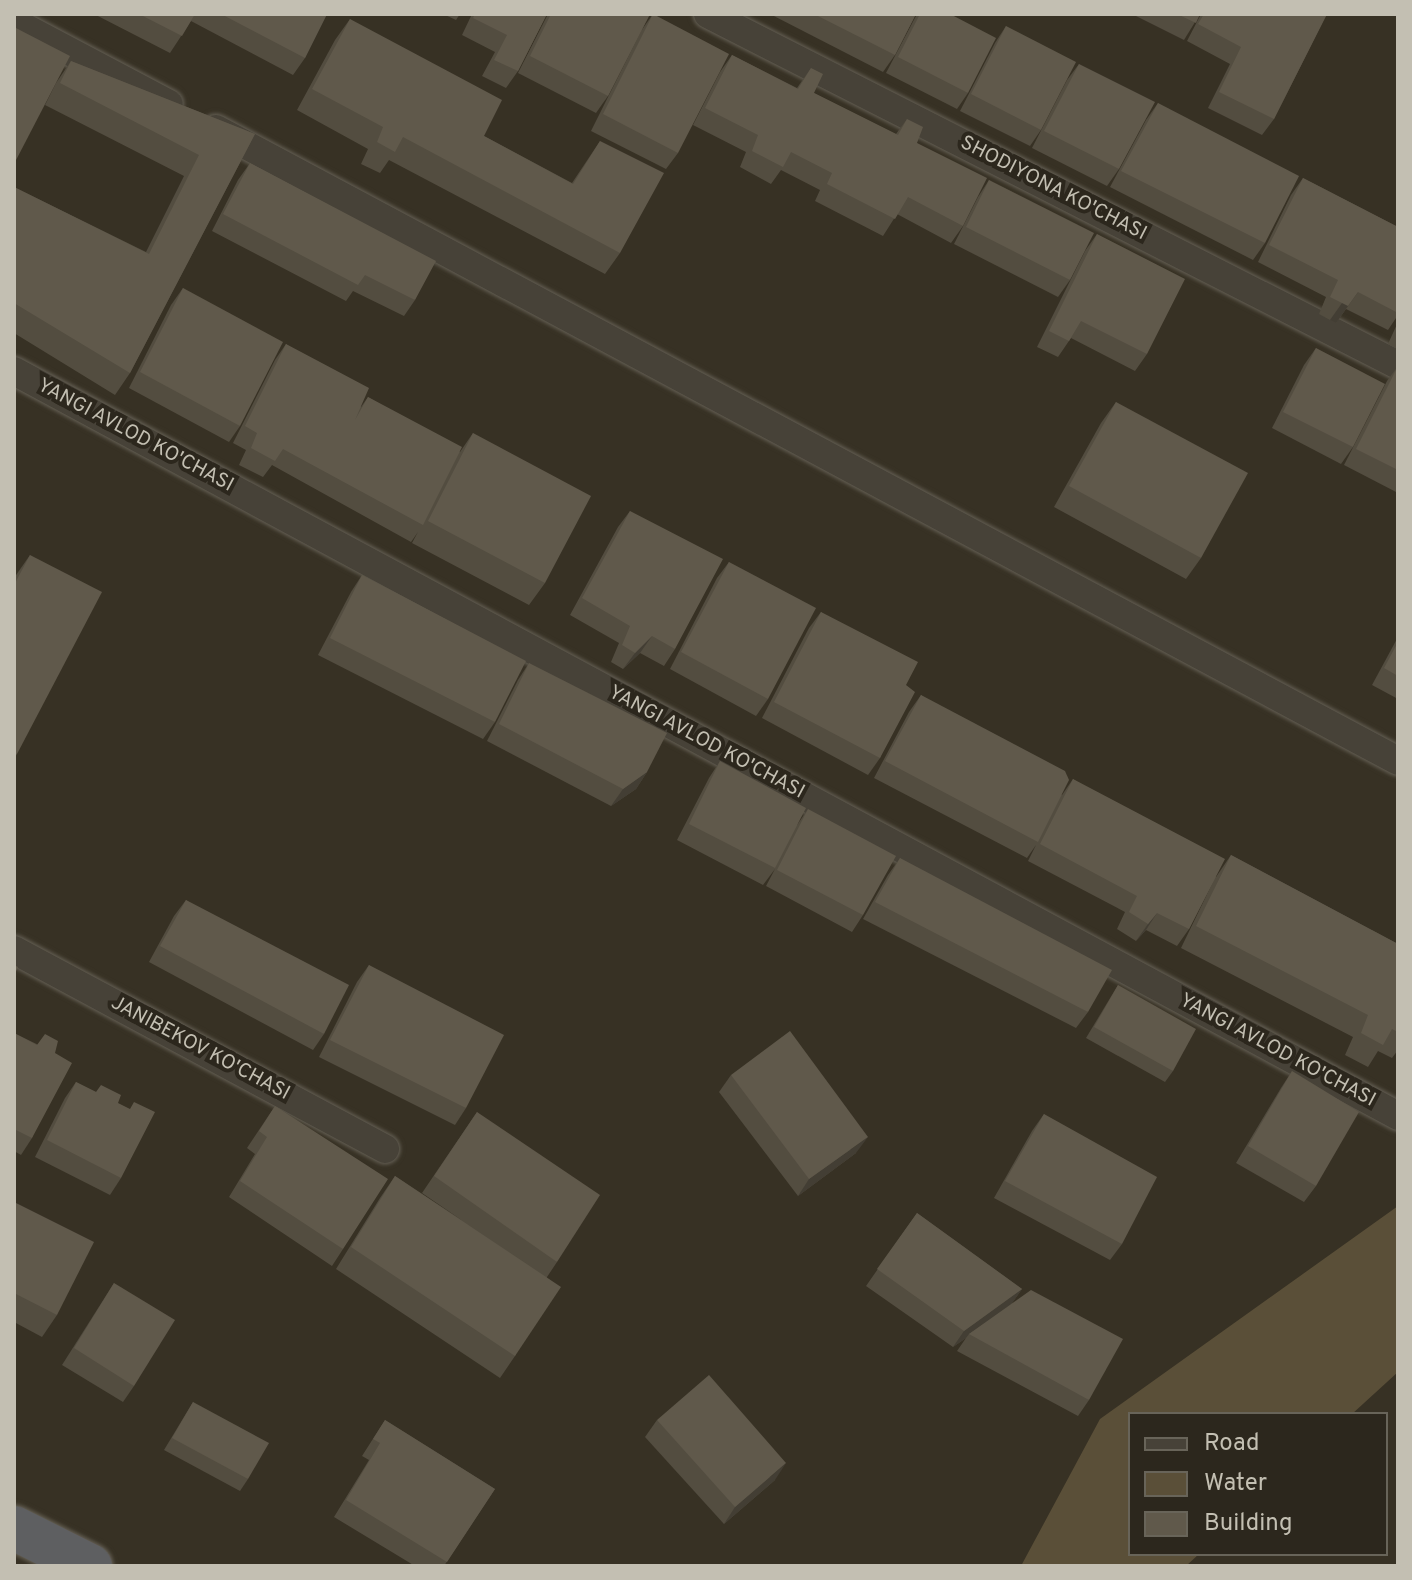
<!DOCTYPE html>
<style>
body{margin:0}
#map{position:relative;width:1412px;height:1580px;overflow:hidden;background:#373124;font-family:Overpass,sans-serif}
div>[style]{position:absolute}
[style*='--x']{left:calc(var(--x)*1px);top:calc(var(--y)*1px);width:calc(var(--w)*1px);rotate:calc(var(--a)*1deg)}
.water>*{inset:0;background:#5a4f38}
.roads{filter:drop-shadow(0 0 2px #656055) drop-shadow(0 0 2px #656055)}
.minor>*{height:28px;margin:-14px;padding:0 14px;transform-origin:14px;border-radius:14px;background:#474238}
.trunk>*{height:44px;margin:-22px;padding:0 22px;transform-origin:22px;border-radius:22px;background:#5e5f61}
.wall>*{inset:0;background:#534d40}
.shaded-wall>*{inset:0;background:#433e34}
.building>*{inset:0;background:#60594b}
span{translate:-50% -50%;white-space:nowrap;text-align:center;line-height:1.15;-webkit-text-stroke:8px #2c271d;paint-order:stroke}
.street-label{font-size:20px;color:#c3bfb2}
.frame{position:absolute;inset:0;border:16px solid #c3bfb2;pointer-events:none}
.legend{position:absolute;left:1128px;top:1412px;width:260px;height:144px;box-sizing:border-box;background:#2c271d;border:2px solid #686459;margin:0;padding:10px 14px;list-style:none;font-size:24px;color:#c3bfb2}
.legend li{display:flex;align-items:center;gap:16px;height:40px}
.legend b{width:40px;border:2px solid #686459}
</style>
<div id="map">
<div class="water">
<div style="clip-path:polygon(1398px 1206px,1398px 1372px,1352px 1414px,1130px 1414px,1130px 1554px,1199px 1554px,1186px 1566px,1021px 1566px,1100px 1419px)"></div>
</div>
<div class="roads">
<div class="minor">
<div style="--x:708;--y:14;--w:774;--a:26.96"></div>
<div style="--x:14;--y:22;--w:175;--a:27.9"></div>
<div style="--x:216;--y:129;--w:1340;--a:28.13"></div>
<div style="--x:14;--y:371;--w:1572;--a:28.29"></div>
<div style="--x:14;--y:950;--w:421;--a:28.2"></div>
</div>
<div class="trunk">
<div style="--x:14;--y:1528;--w:85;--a:26.6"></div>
</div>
</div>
<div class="wall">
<div style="clip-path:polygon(94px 14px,327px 14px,305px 58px,293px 75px,191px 21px,170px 53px)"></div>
<div style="clip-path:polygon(443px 14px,460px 14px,456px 20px)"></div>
<div style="clip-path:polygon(472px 14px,547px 14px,518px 71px,506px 88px,482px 76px,495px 52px,462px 35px)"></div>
<div style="clip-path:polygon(548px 14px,650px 14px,608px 96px,596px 113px,518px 73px)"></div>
<div style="clip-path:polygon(653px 14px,678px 153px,666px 169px,591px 131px,641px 31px)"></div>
<div style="clip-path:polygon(770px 14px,916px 14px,895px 55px,883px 72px)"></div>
<div style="clip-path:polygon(917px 14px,920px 14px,968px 93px,957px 109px,886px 73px)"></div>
<div style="clip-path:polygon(1132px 14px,1200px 14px,1184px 40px)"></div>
<div style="clip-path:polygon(1201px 14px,1327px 14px,1274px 119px,1262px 135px,1208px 108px,1230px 64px,1187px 41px)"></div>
<div style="clip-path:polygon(350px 19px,484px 136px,572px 183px,600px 141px,620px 253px,605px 274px,389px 160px,380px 173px,361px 164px,368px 149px,297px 110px,335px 40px)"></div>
<div style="clip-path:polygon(1006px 26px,1041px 130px,1030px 146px,960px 111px,995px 43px)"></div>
<div style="clip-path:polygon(732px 55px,797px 88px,811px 68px,814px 93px,896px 134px,907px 119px,917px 143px,963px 226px,951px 243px,897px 214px,883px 236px,815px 201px,820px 190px,781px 170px,771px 184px,740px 167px,746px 152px,693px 125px,720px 72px)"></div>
<div style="clip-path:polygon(71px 61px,255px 134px,130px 373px,115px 395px,14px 333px,14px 187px,146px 252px,184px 176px,45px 105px,56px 83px)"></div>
<div style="clip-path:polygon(1079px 64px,1119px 169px,1107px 186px,1032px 148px,1067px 80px)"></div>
<div style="clip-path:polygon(1158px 103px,1265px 243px,1253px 260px,1110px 187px,1146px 120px)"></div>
<div style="clip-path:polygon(250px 163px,415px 300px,404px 316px,353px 291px,346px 301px,212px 231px,238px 180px)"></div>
<div style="clip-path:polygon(1303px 178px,1398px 227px,1398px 315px,1388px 330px,1346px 309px,1336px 323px,1330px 320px,1319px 314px,1326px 297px,1258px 262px,1291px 195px)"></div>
<div style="clip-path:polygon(989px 180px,1070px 280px,1058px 297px,954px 244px,978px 197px)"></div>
<div style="clip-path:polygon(1097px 234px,1147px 354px,1135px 371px,1071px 338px,1058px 357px,1037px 347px,1085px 251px)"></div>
<div style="clip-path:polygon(183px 288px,240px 426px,229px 442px,129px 388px,171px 305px)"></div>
<div style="clip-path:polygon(1398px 322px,1398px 349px,1388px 344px)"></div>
<div style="clip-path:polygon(286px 344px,361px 407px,368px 397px,460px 452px,473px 433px,545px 583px,529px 605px,412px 543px,418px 532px,411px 542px,272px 465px,263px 477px,239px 465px,246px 450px,233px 443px,275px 360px)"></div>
<div style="clip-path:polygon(1316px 348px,1353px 447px,1341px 464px,1272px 428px,1304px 365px)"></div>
<div style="clip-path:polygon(1398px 366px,1398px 493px,1344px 465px,1387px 381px)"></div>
<div style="clip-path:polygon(1116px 402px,1201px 558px,1186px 579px,1054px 507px,1101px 423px)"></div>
<div style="clip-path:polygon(630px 511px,675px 649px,664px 666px,640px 653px,623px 669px,611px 662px,619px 643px,570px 615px,618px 527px)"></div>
<div style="clip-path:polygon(30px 555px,17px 754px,14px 759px,14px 578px)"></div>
<div style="clip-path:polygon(729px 562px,768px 699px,756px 716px,670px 669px,717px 578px)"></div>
<div style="clip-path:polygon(362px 575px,495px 722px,483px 739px,318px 655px,351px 592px)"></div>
<div style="clip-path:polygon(821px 612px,906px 685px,880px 758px,868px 775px,762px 718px,809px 628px)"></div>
<div style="clip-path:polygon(1398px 637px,1398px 699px,1372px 685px)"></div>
<div style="clip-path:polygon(529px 663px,647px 772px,636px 789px,611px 806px,487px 741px,518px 680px)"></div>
<div style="clip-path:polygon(921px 695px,1062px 795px,1073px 779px,1216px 877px,1231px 855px,1398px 944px,1398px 1050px,1392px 1058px,1378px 1051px,1368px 1067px,1345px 1055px,1353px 1037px,1181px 948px,1213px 882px,1189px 929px,1177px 946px,1146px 930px,1136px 941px,1117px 929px,1125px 912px,1028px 861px,1036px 845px,1027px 858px,874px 778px,909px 712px)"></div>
<div style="clip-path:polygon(720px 761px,797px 825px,808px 809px,863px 915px,852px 932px,766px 886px,775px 869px,763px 885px,677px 840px,709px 778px)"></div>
<div style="clip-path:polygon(900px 858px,1088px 1012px,1076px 1028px,863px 919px,888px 875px)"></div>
<div style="clip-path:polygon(186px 900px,324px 1034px,313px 1050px,149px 962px,174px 916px)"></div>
<div style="clip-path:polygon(369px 965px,466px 1108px,455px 1125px,319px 1057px,357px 982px)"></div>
<div style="clip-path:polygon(1118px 985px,1173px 1071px,1165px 1082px,1086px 1038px)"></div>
<div style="clip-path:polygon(14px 1033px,55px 1053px,32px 1138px,21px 1155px,14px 1151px)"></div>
<div style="clip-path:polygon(1292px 1071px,1316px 1186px,1304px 1202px,1236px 1163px,1281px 1088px)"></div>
<div style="clip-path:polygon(731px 1075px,856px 1153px,798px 1196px,719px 1092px)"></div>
<div style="clip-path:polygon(76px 1082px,118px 1103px,121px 1178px,110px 1195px,35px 1157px,65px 1098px)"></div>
<div style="clip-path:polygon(275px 1106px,343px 1249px,332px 1266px,229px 1197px,255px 1154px,247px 1148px)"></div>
<div style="clip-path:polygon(477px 1112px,557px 1262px,547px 1277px,515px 1356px,500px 1378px,336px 1269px,380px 1198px,395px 1176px,463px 1221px,422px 1193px)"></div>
<div style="clip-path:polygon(1044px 1114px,1122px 1244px,1110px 1260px,994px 1198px,1032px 1131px)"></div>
<div style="clip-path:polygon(14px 1202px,57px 1315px,42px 1337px,14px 1322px)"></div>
<div style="clip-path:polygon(917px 1213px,1022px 1289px,1012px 1303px,1089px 1400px,1078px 1416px,957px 1351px,966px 1338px,953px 1347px,866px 1286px)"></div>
<div style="clip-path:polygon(114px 1283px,134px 1386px,123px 1402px,62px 1365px)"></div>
<div style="clip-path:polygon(193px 1402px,248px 1479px,240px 1491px,164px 1450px)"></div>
<div style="clip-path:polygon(385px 1420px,495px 1489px,444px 1566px,415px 1566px,334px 1517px,369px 1460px,362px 1456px)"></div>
<div style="clip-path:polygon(657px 1420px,775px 1480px,724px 1524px,645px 1437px)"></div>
</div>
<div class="shaded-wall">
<div style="clip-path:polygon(1358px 292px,1336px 323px,1330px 320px,1342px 303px)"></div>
<div style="clip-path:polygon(652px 636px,640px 653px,623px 669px,635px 653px)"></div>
<div style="clip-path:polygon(647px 772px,636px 789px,611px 806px,623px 789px)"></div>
<div style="clip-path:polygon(1157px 913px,1146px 930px,1136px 941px,1148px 924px)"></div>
<div style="clip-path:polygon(868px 1137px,856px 1153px,798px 1196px,809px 1179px)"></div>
<div style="clip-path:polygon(1022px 1289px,1010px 1306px,969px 1334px,966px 1338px,953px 1347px,964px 1331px)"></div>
<div style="clip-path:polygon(786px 1463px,775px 1480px,724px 1524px,735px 1507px)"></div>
</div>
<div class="building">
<div style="clip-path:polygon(139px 14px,195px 14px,182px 36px)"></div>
<div style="clip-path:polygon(221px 14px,327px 14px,305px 58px)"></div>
<div style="clip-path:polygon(475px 14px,547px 14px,518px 71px,494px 60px,507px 35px,473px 18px)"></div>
<div style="clip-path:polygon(551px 14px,650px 14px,608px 96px,530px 56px)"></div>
<div style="clip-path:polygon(653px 14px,729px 54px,678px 153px,603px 114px)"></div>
<div style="clip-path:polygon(814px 14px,916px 14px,895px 55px)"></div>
<div style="clip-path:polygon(920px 14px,950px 14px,996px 38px,968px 93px,898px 57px)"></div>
<div style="clip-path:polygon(1177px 14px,1200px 14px,1196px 23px)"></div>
<div style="clip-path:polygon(1204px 14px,1327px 14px,1274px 119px,1219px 92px,1241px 47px,1198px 24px)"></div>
<div style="clip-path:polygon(350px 19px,502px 100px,484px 136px,573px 184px,600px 141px,664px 173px,620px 253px,403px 137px,395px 152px,377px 142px,383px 127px,312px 89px)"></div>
<div style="clip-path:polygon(1006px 26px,1076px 62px,1041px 130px,971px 94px)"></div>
<div style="clip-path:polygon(14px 27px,70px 56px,14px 164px)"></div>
<div style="clip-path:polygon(732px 55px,798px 89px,811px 68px,823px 74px,814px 93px,898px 135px,907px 119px,923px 127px,917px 143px,987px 178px,963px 226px,908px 197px,895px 219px,827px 184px,832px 173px,791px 152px,783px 167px,752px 151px,758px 135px,705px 108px)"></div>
<div style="clip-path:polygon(71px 61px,255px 134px,130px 373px,14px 303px,14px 187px,149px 254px,199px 155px,60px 83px)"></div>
<div style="clip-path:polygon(1079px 64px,1155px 102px,1119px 169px,1044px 131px)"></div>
<div style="clip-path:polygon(1158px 103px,1299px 176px,1265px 243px,1121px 171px)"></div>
<div style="clip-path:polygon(250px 163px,436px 261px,415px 300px,365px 275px,358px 285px,223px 214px)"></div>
<div style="clip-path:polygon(1303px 178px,1398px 227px,1398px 313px,1358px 292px,1348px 306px,1330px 297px,1338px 280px,1269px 245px)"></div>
<div style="clip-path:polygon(989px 180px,1094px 233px,1070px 280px,966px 227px)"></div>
<div style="clip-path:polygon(1097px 234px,1185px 279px,1147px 354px,1081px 321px,1069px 341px,1049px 331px)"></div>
<div style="clip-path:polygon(183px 288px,283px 342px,240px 426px,140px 372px)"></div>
<div style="clip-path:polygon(286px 344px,369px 388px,355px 420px,368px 397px,462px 447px,423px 525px,283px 449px,275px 461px,251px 448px,257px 433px,245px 426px)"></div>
<div style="clip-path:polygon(1316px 348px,1385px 384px,1353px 447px,1283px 412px)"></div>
<div style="clip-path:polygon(1398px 366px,1398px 470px,1356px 449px)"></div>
<div style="clip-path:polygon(1116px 402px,1248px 473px,1201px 558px,1069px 486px)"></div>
<div style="clip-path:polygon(473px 433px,591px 496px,545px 583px,428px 521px)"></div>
<div style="clip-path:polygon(630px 511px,723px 559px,675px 649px,652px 636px,635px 653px,622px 645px,630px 626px,582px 598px)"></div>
<div style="clip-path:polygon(30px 555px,102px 592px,17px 754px,14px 753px,14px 585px)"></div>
<div style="clip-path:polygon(729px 562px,816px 608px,768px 699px,681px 652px)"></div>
<div style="clip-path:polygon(362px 575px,526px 661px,495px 722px,330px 638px)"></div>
<div style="clip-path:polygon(821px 612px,918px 662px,906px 685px,915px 692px,880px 758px,774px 702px)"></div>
<div style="clip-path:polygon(1398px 642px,1398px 676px,1384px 668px)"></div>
<div style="clip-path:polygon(529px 663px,667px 733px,647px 772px,623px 789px,499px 724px)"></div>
<div style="clip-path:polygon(921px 695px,1065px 771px,1069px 780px,1038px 842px,885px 761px)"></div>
<div style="clip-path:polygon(720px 761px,806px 808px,775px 868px,689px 824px)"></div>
<div style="clip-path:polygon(1073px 779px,1225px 859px,1189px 929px,1157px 913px,1148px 924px,1129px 912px,1137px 896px,1040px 844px)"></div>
<div style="clip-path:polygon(808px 809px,896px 856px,863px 915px,777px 870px)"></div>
<div style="clip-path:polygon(1231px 855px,1398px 944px,1398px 1032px,1392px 1029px,1383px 1045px,1361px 1033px,1368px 1015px,1196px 926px)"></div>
<div style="clip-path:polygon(900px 858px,1112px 970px,1088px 1012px,875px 902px)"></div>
<div style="clip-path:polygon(186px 900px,349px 985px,324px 1034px,160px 946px)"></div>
<div style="clip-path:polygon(14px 965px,18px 967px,14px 975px)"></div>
<div style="clip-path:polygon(369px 965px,504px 1035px,466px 1108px,330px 1040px)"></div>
<div style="clip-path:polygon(1118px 985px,1196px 1029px,1173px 1071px,1094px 1027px)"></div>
<div style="clip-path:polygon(790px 1031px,868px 1137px,809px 1179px,731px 1075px)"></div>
<div style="clip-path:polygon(14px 1033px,37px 1045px,45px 1034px,58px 1041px,55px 1053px,72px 1063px,32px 1138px,14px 1129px)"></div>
<div style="clip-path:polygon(1292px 1071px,1359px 1112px,1316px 1186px,1248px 1146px)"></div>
<div style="clip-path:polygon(76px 1082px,96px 1092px,101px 1085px,121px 1095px,118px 1103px,130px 1109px,134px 1102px,155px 1112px,121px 1178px,47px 1140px)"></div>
<div style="clip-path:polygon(275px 1106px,388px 1179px,343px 1249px,240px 1181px,267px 1137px,259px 1131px)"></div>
<div style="clip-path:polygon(477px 1112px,600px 1195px,557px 1262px,434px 1176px)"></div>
<div style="clip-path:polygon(1044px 1114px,1157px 1177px,1122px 1244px,1005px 1181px)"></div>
<div style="clip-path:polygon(395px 1176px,561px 1287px,515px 1356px,351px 1247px)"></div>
<div style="clip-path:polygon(14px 1202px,94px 1242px,57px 1315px,14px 1293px)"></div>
<div style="clip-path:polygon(917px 1213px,1022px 1289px,964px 1331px,877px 1269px)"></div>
<div style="clip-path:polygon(114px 1283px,175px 1320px,134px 1386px,74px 1348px)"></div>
<div style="clip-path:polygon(1031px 1290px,1123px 1339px,1089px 1400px,969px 1334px)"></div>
<div style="clip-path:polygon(709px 1375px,786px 1463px,735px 1507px,657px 1420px)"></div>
<div style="clip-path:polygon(193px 1402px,269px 1443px,248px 1479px,172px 1438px)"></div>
<div style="clip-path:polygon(385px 1420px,495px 1489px,447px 1562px,346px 1500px,380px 1443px,373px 1439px)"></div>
</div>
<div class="street-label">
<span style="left:1053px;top:189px;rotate:27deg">SHODIYONA KO'CHASI</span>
<span style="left:135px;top:436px;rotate:28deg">YANGI AVLOD KO'CHASI</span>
<span style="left:706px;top:743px;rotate:28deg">YANGI AVLOD KO'CHASI</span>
<span style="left:200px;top:1049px;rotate:28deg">JANIBEKOV KO'CHASI</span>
<span style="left:1277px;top:1051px;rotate:28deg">YANGI AVLOD KO'CHASI</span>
</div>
<div class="frame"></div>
<ul class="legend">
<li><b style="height:10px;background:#474238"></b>Road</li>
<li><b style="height:22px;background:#5a4f38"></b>Water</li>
<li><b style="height:22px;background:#60594b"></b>Building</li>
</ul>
</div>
